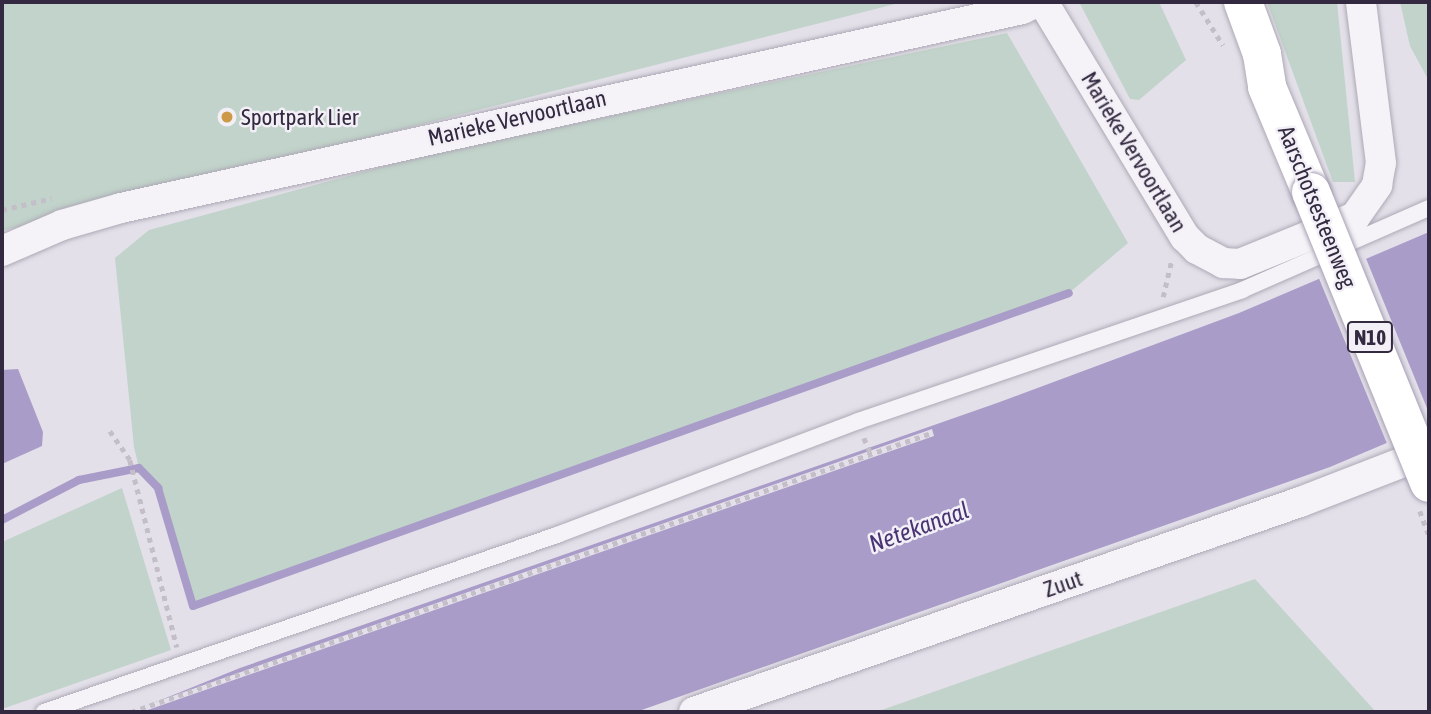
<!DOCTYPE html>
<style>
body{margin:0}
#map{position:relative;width:1431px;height:714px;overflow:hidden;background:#e3e0e9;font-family:"Asap Condensed",sans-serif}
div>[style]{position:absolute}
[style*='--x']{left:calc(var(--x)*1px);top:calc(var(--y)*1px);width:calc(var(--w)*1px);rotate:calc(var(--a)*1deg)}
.green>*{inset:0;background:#c1d3ca}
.water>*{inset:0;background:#a99cc8}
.pier>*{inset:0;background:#e3e0e9}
.stream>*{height:8px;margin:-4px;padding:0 4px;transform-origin:4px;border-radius:4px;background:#a99cc8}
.path>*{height:4.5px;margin-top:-2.25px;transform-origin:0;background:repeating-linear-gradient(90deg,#c3bec7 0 5px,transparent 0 10px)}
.roads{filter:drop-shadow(0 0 2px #aea9b6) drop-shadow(0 0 2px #aea9b6)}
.service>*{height:16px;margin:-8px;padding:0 8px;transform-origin:8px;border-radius:8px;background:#f5f3f7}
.minor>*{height:30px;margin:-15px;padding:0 15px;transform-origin:15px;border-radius:15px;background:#f5f3f7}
.primary>*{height:38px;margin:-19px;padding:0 19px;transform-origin:19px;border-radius:19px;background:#fff}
.bridges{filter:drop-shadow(0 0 2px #a7a0b4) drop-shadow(0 0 2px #a7a0b4)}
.primary-bridge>*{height:38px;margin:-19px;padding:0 19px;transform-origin:19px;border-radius:19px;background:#fff}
.dots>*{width:19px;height:19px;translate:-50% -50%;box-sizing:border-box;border:4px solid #f2f0f6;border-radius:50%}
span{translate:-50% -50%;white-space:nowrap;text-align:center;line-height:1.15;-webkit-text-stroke:5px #f2f0f6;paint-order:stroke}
.shield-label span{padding:2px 5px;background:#f2f0f6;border:2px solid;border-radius:5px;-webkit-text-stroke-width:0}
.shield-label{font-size:21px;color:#332940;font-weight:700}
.poi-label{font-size:23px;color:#332940}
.left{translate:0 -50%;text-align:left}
.street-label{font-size:23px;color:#332940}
.water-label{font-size:24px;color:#493473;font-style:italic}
.frame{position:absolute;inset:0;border:4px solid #332940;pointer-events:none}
</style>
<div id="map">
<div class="green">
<div style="clip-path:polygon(2px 2px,903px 2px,2px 231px)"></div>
<div style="clip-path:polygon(1079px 2px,1159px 2px,1186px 60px,1139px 100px,1130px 99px)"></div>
<div style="clip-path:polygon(1267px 2px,1337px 2px,1355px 182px,1333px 182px)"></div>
<div style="clip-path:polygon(1400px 2px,1429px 2px,1429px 81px,1410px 46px)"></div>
<div style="clip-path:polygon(1007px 33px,1128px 243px,1069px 293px,193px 606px,158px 488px,139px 468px,134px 447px,115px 258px,149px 230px,429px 154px)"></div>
<div style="clip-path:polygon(122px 488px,171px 650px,2px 709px,2px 542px)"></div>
<div style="clip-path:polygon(1255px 579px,1376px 712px,876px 712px)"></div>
</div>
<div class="water">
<div style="clip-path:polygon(1429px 232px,1429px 425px,1330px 467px,636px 712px,131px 712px,240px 668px,997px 403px,1239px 313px)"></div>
<div style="clip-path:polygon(18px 369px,43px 432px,42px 446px,2px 464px,2px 370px)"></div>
</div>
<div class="pier">
<div style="clip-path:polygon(1365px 256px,1429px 413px,1429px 429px,1388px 446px,1318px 276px)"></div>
<div style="clip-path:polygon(932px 429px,934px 436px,142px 712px,127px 712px)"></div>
</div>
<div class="stream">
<div style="--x:2;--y:520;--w:87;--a:-27.5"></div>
<div style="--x:79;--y:480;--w:61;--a:-11.3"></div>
<div style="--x:139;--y:468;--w:28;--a:46"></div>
<div style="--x:158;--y:488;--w:123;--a:73.5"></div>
<div style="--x:193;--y:606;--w:930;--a:-19.66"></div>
</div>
<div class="path">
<div style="--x:1196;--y:2;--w:51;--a:57.9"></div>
<div style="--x:2;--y:210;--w:51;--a:-13.5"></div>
<div style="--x:1163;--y:297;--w:36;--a:-77"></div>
<div style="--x:110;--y:431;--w:35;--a:55"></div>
<div style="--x:130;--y:460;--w:193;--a:75.9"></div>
<div style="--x:864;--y:438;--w:17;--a:66"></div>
<div style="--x:1420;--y:511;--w:27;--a:70"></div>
<div style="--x:131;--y:712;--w:847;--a:-19.23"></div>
</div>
<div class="roads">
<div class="service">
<div style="--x:44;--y:712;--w:543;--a:-19.04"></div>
<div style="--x:557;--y:535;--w:322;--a:-20.7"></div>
<div style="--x:858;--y:421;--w:406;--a:-18.8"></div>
<div style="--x:1242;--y:290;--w:204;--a:-23.7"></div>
</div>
<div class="minor">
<div style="--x:1043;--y:2;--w:275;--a:58.9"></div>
<div style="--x:1185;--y:237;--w:17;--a:45"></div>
<div style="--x:1197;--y:249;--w:30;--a:28"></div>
<div style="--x:1223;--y:263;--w:17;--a:3"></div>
<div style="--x:1240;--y:264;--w:124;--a:-22.2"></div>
<div style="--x:1355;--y:217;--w:39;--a:-55"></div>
<div style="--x:1377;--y:185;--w:22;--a:-80"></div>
<div style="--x:1381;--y:163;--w:162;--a:-97.1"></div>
<div style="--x:2;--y:251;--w:65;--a:-23.4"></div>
<div style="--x:62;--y:225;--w:61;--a:-16.1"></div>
<div style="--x:121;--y:208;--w:923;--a:-12.45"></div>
<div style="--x:1022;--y:9;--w:17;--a:-25"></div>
<div style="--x:694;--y:712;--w:641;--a:-19.11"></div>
<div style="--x:1300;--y:502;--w:138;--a:-21.2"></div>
</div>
<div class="primary">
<div style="--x:1243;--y:2;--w:55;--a:69.9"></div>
<div style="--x:1262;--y:54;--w:33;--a:81"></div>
<div style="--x:1267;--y:87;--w:114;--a:67.3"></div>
</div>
</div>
<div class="bridges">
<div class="primary-bridge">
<div style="--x:1311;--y:192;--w:314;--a:67.9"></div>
</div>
</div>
<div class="dots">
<div style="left:227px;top:117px;background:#cc9a47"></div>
</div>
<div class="shield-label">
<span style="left:1370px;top:337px">N10</span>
</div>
<div class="poi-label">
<span class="left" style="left:241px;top:117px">Sportpark Lier</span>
</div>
<div class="street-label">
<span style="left:517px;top:118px;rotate:-13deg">Marieke Vervoortlaan</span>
<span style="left:1134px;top:152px;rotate:59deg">Marieke Vervoortlaan</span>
<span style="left:1317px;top:207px;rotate:68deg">Aarschotsesteenweg</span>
<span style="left:1063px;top:584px;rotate:-19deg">Zuut</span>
</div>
<div class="water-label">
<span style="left:919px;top:527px;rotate:-20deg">Netekanaal</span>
</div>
<div class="frame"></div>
</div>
